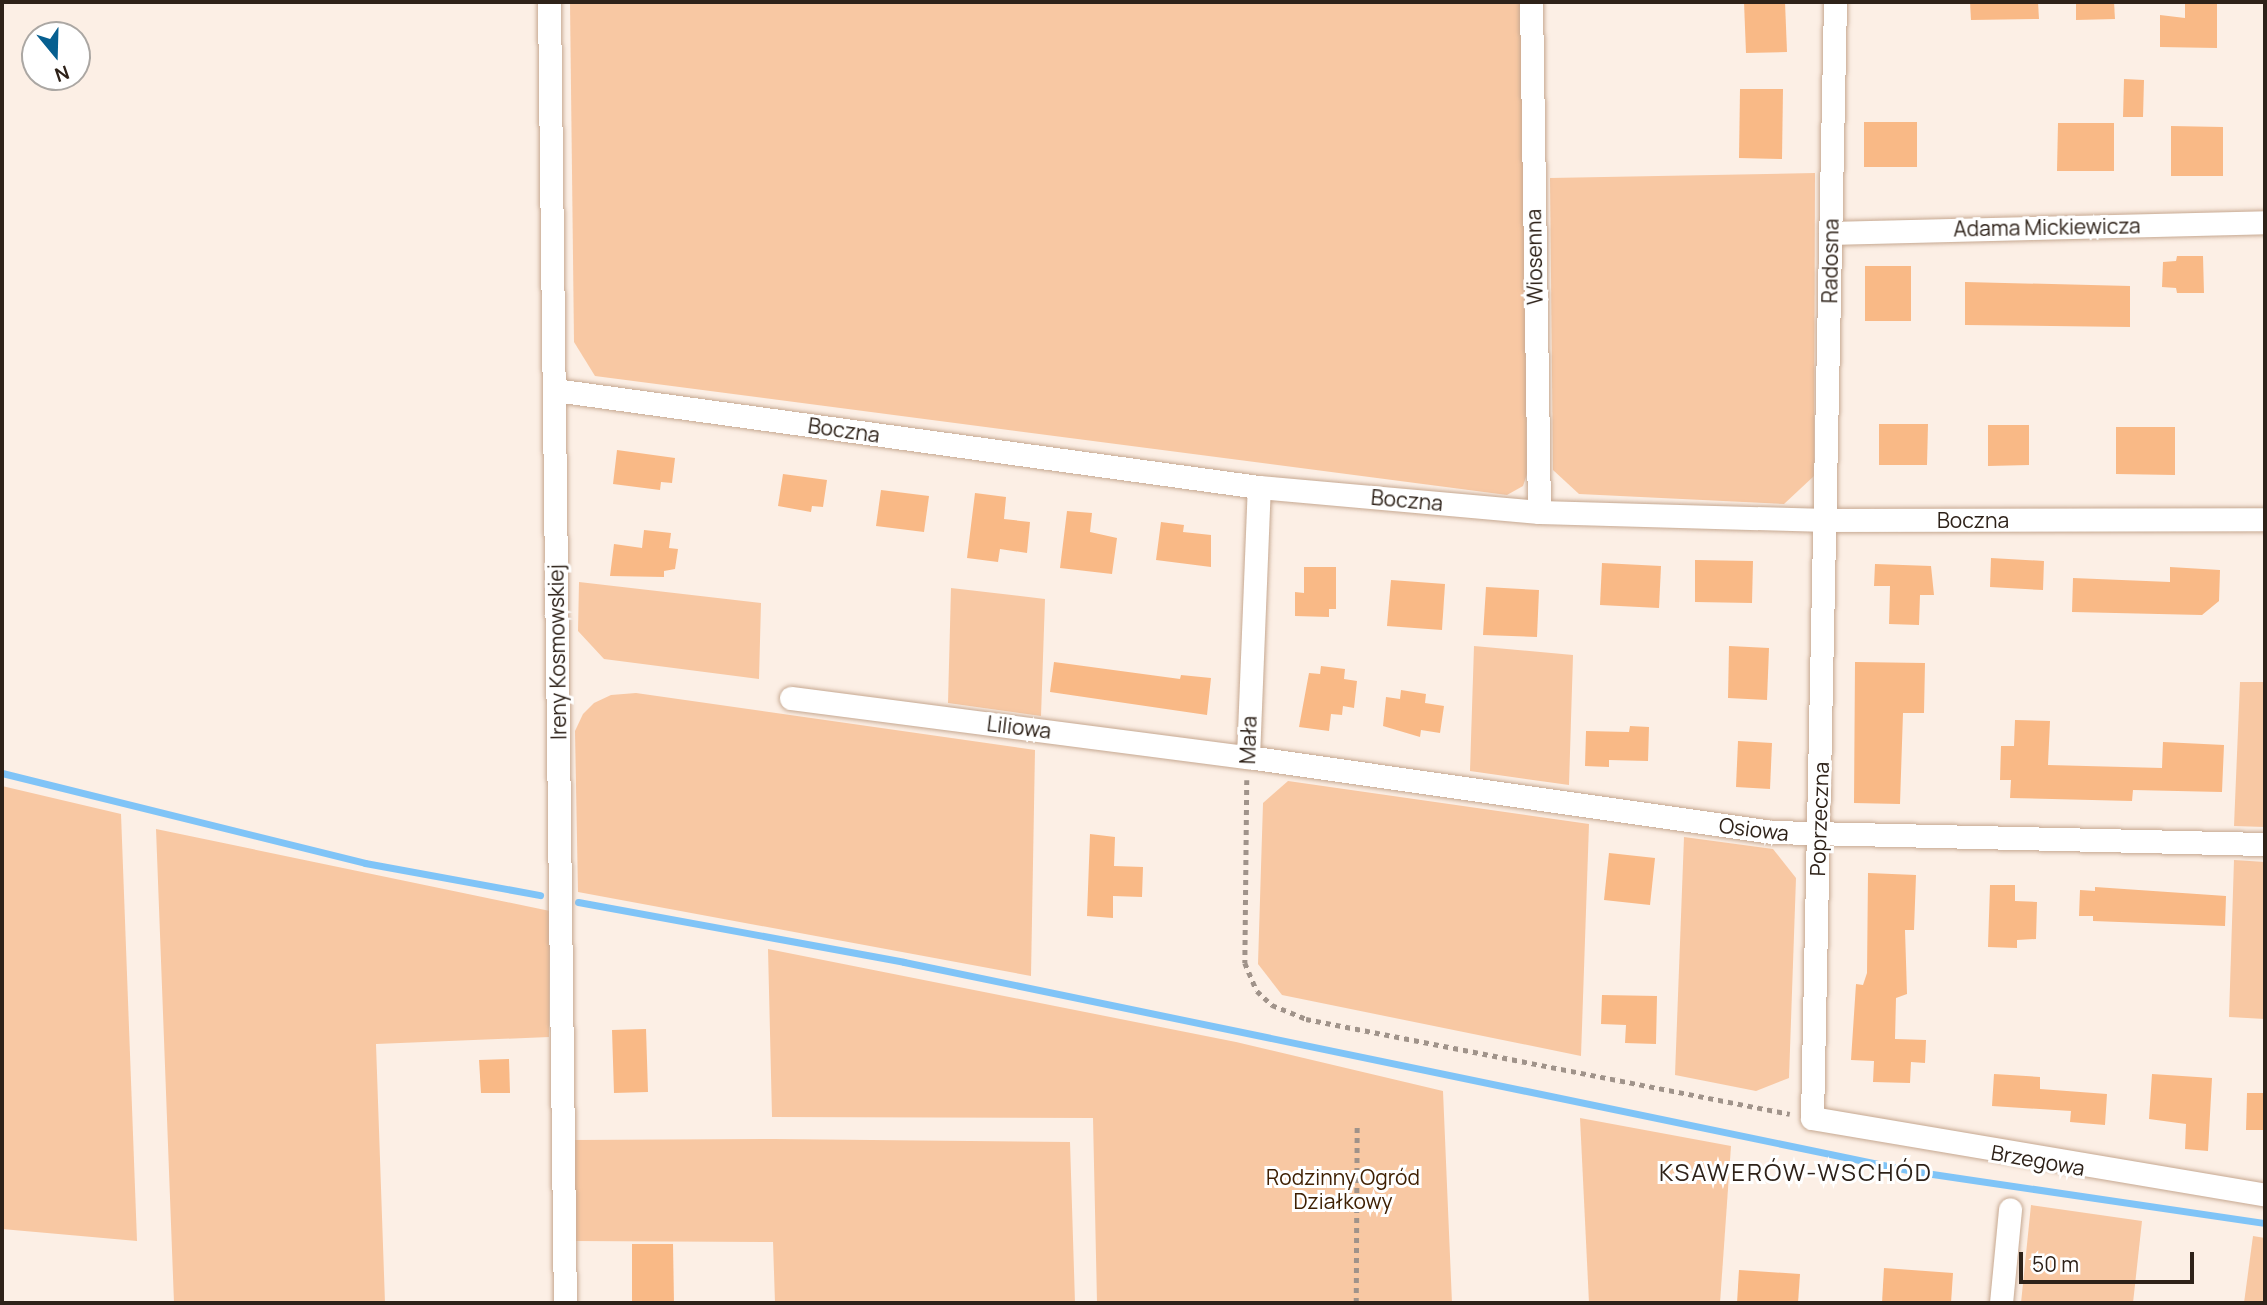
<!DOCTYPE html>
<meta charset="utf-8">
<style>
body{margin:0}
#map{position:relative;width:2267px;height:1305px;overflow:hidden;background:#fcefe5;font-family:Manrope,sans-serif}
div>[style]{position:absolute}
[style*='--x']{left:calc(var(--x)*1px);top:calc(var(--y)*1px);width:calc(var(--w)*1px);rotate:calc(var(--a)*1deg)}
.green>*{inset:0;background:#f8c8a3}
.stream>*{height:7px;margin:-3.5px;padding:0 3.5px;transform-origin:3.5px;border-radius:3.5px;background:#80c4f7}
.building>*{inset:0;background:#f9b986}
.path>*{height:4.5px;margin-top:-2.25px;transform-origin:0;background:repeating-linear-gradient(90deg,#a0938a 0 5px,transparent 0 10px)}
.roads{filter:drop-shadow(0 0 2px #c6a891) drop-shadow(0 0 2px #c6a891)}
.street>*{height:23px;margin:-11.5px;padding:0 11.5px;transform-origin:11.5px;border-radius:11.5px;background:#fff}
span{translate:-50% -50%;white-space:nowrap;text-align:center;line-height:1.15;-webkit-text-stroke:6px #fff;paint-order:stroke}
.street-label{font-size:21px;color:#2e2219}
.park-label{font-size:21px;color:#3f2003}
.quarter-label{font-size:24px;color:#2e2219;letter-spacing:2px}
.frame{position:absolute;inset:0;border:4px solid #2e2219;pointer-events:none}
.north{position:absolute;left:21px;top:21px;width:70px;height:70px;box-sizing:border-box;background:#fff;border:2px solid #aba7a3;border-radius:50%;rotate:161deg;font-size:19px;font-weight:700;line-height:28px;text-align:center;color:#2e2219}
.north::after{content:'';display:block;margin:auto;width:24px;height:32px;background:#065f90;clip-path:polygon(50% 0,100% 100%,50% 72%,0 100%)}
.scale{position:absolute;left:2019px;top:1252px;width:175px;height:32px;box-sizing:border-box;border:4px solid #2e2219;border-top:0;padding-left:9px;font-size:21px;line-height:24px;white-space:nowrap;color:#2e2219;-webkit-text-stroke:5px #fff;paint-order:stroke}
</style>
<div id="map">
<div class="green">
<div style="clip-path:polygon(570px 2px,1522px 2px,1527px 474px,1523px 486px,1507px 495px,595px 376px,574px 342px)"></div>
<div style="clip-path:polygon(1815px 173px,1814px 476px,1784px 504px,1579px 494px,1553px 470px,1550px 178px)"></div>
<div style="clip-path:polygon(762px 565px,759px 679px,604px 659px,578px 631px,579px 582px,761px 603px)"></div>
<div style="clip-path:polygon(951px 588px,1045px 599px,1041px 716px,948px 703px)"></div>
<div style="clip-path:polygon(1474px 646px,1573px 655px,1569px 785px,1470px 771px)"></div>
<div style="clip-path:polygon(2240px 682px,2265px 682px,2265px 827px,2234px 826px)"></div>
<div style="clip-path:polygon(636px 693px,1035px 750px,1031px 976px,578px 892px,575px 731px,583px 714px,594px 703px,611px 695px)"></div>
<div style="clip-path:polygon(1288px 781px,1589px 824px,1581px 1056px,1282px 995px,1258px 964px,1263px 803px)"></div>
<div style="clip-path:polygon(2px 786px,121px 814px,137px 1241px,2px 1229px)"></div>
<div style="clip-path:polygon(156px 829px,550px 911px,549px 1037px,376px 1044px,385px 1303px,174px 1303px)"></div>
<div style="clip-path:polygon(1684px 837px,1773px 849px,1796px 878px,1789px 1078px,1756px 1091px,1675px 1075px)"></div>
<div style="clip-path:polygon(2234px 860px,2265px 862px,2265px 1019px,2229px 1017px)"></div>
<div style="clip-path:polygon(768px 949px,1236px 1042px,1443px 1091px,1452px 1303px,1097px 1303px,1093px 1118px,772px 1117px)"></div>
<div style="clip-path:polygon(1580px 1118px,1731px 1146px,1720px 1303px,1589px 1303px)"></div>
<div style="clip-path:polygon(774px 1139px,1070px 1142px,1075px 1303px,775px 1303px,773px 1242px,573px 1241px,571px 1140px)"></div>
<div style="clip-path:polygon(2031px 1205px,2142px 1221px,2133px 1303px,2021px 1303px)"></div>
<div style="clip-path:polygon(2253px 1236px,2265px 1238px,2265px 1303px,2244px 1303px)"></div>
</div>
<div class="stream">
<div style="--x:2;--y:773;--w:374;--a:13.9"></div>
<div style="--x:365;--y:863;--w:178;--a:10.4"></div>
<div style="--x:578;--y:902;--w:331;--a:10.4"></div>
<div style="--x:904;--y:962;--w:1029;--a:11.71"></div>
<div style="--x:1912;--y:1171;--w:357;--a:8.4"></div>
</div>
<div class="building">
<div style="clip-path:polygon(1744px 2px,1785px 2px,1787px 52px,1746px 53px)"></div>
<div style="clip-path:polygon(1970px 2px,2038px 2px,2039px 19px,1971px 20px)"></div>
<div style="clip-path:polygon(2076px 2px,2114px 2px,2115px 19px,2076px 20px)"></div>
<div style="clip-path:polygon(2185px 2px,2217px 2px,2217px 48px,2160px 47px,2160px 15px,2185px 18px)"></div>
<div style="clip-path:polygon(2124px 79px,2144px 80px,2143px 117px,2123px 117px)"></div>
<div style="clip-path:polygon(1740px 89px,1783px 89px,1782px 159px,1739px 158px)"></div>
<div style="clip-path:polygon(1864px 122px,1917px 122px,1917px 167px,1864px 167px)"></div>
<div style="clip-path:polygon(2058px 123px,2114px 123px,2114px 171px,2057px 171px)"></div>
<div style="clip-path:polygon(2171px 126px,2223px 127px,2223px 176px,2171px 176px)"></div>
<div style="clip-path:polygon(2177px 256px,2203px 256px,2204px 293px,2177px 293px,2176px 288px,2162px 287px,2163px 262px,2176px 261px)"></div>
<div style="clip-path:polygon(1865px 266px,1911px 266px,1911px 321px,1865px 321px)"></div>
<div style="clip-path:polygon(1965px 282px,2130px 286px,2130px 327px,1965px 325px)"></div>
<div style="clip-path:polygon(1879px 424px,1928px 424px,1927px 465px,1879px 465px)"></div>
<div style="clip-path:polygon(1988px 425px,2029px 425px,2029px 465px,1988px 466px)"></div>
<div style="clip-path:polygon(2116px 427px,2175px 427px,2175px 475px,2116px 474px)"></div>
<div style="clip-path:polygon(617px 450px,675px 458px,672px 483px,661px 482px,660px 490px,613px 484px)"></div>
<div style="clip-path:polygon(783px 474px,827px 480px,823px 507px,812px 506px,811px 512px,778px 506px)"></div>
<div style="clip-path:polygon(881px 490px,929px 496px,924px 532px,876px 526px)"></div>
<div style="clip-path:polygon(975px 493px,1006px 497px,1004px 519px,1030px 522px,1027px 553px,1000px 549px,998px 562px,967px 558px)"></div>
<div style="clip-path:polygon(1067px 511px,1092px 513px,1090px 532px,1117px 538px,1112px 574px,1060px 568px)"></div>
<div style="clip-path:polygon(1161px 522px,1184px 525px,1183px 532px,1211px 535px,1211px 567px,1156px 560px)"></div>
<div style="clip-path:polygon(644px 530px,671px 533px,669px 548px,678px 549px,675px 569px,664px 571px,664px 577px,610px 576px,614px 544px,642px 548px)"></div>
<div style="clip-path:polygon(1991px 558px,2044px 561px,2043px 590px,1990px 587px)"></div>
<div style="clip-path:polygon(1695px 560px,1753px 561px,1752px 603px,1695px 602px)"></div>
<div style="clip-path:polygon(1602px 563px,1661px 566px,1659px 608px,1600px 605px)"></div>
<div style="clip-path:polygon(1875px 564px,1931px 566px,1934px 595px,1920px 595px,1919px 625px,1889px 624px,1890px 586px,1874px 586px)"></div>
<div style="clip-path:polygon(1304px 567px,1336px 567px,1336px 609px,1329px 609px,1329px 617px,1295px 616px,1295px 592px,1304px 593px)"></div>
<div style="clip-path:polygon(2170px 567px,2220px 570px,2219px 601px,2202px 615px,2072px 612px,2073px 578px,2170px 582px)"></div>
<div style="clip-path:polygon(1391px 580px,1445px 584px,1442px 630px,1387px 626px)"></div>
<div style="clip-path:polygon(1486px 587px,1539px 590px,1537px 637px,1483px 635px)"></div>
<div style="clip-path:polygon(1729px 646px,1769px 648px,1767px 700px,1728px 698px)"></div>
<div style="clip-path:polygon(1054px 662px,1180px 679px,1181px 675px,1211px 678px,1207px 715px,1050px 692px)"></div>
<div style="clip-path:polygon(1855px 662px,1925px 663px,1924px 713px,1903px 713px,1900px 804px,1854px 803px)"></div>
<div style="clip-path:polygon(1321px 666px,1345px 669px,1344px 679px,1357px 681px,1354px 708px,1343px 706px,1342px 715px,1331px 714px,1329px 731px,1299px 727px,1309px 673px,1320px 674px)"></div>
<div style="clip-path:polygon(1401px 690px,1426px 694px,1425px 703px,1444px 706px,1440px 733px,1421px 730px,1420px 737px,1383px 726px,1386px 697px,1400px 699px)"></div>
<div style="clip-path:polygon(2015px 720px,2050px 721px,2048px 765px,2162px 768px,2163px 742px,2224px 745px,2222px 792px,2133px 790px,2132px 801px,2010px 798px,2011px 780px,2000px 780px,2001px 746px,2014px 746px)"></div>
<div style="clip-path:polygon(1630px 726px,1649px 727px,1648px 761px,1609px 760px,1609px 767px,1585px 766px,1586px 731px,1629px 732px)"></div>
<div style="clip-path:polygon(1738px 741px,1772px 743px,1770px 789px,1736px 787px)"></div>
<div style="clip-path:polygon(1090px 834px,1115px 837px,1114px 866px,1143px 867px,1142px 897px,1113px 896px,1113px 918px,1087px 916px)"></div>
<div style="clip-path:polygon(1609px 853px,1655px 858px,1650px 905px,1604px 900px)"></div>
<div style="clip-path:polygon(1868px 873px,1916px 875px,1914px 930px,1905px 930px,1907px 994px,1896px 998px,1895px 1039px,1926px 1040px,1925px 1063px,1911px 1062px,1910px 1083px,1873px 1082px,1874px 1061px,1851px 1060px,1856px 984px,1863px 985px,1867px 973px)"></div>
<div style="clip-path:polygon(1990px 885px,2015px 885px,2015px 901px,2037px 902px,2036px 939px,2017px 940px,2017px 948px,1988px 947px)"></div>
<div style="clip-path:polygon(2095px 887px,2226px 896px,2225px 926px,2093px 921px,2093px 916px,2079px 916px,2080px 890px,2095px 891px)"></div>
<div style="clip-path:polygon(1602px 995px,1657px 996px,1656px 1044px,1625px 1043px,1626px 1025px,1601px 1024px)"></div>
<div style="clip-path:polygon(646px 1029px,648px 1092px,614px 1093px,612px 1030px)"></div>
<div style="clip-path:polygon(509px 1059px,510px 1093px,481px 1093px,479px 1060px)"></div>
<div style="clip-path:polygon(1994px 1074px,2040px 1077px,2040px 1089px,2107px 1094px,2105px 1125px,2070px 1122px,2071px 1111px,1992px 1106px)"></div>
<div style="clip-path:polygon(2152px 1074px,2212px 1078px,2208px 1151px,2185px 1149px,2186px 1124px,2149px 1119px)"></div>
<div style="clip-path:polygon(2247px 1093px,2265px 1093px,2265px 1130px,2246px 1130px)"></div>
<div style="clip-path:polygon(632px 1244px,673px 1244px,674px 1303px,632px 1303px)"></div>
<div style="clip-path:polygon(1884px 1268px,1953px 1273px,1951px 1303px,1882px 1303px)"></div>
<div style="clip-path:polygon(1739px 1270px,1800px 1274px,1798px 1303px,1737px 1303px)"></div>
</div>
<div class="path">
<div style="--x:1247;--y:780;--w:183;--a:90.6"></div>
<div style="--x:1245;--y:963;--w:30;--a:67"></div>
<div style="--x:1257;--y:991;--w:21;--a:43"></div>
<div style="--x:1272;--y:1005;--w:37;--a:22"></div>
<div style="--x:1306;--y:1019;--w:493;--a:11.1"></div>
<div style="--x:1356;--y:1303;--w:179;--a:-89.7"></div>
</div>
<div class="roads">
<div class="street">
<div style="--x:549;--y:2;--w:1301;--a:89.3"></div>
<div style="--x:1531;--y:2;--w:510;--a:89.1"></div>
<div style="--x:1835;--y:2;--w:1116;--a:91.18"></div>
<div style="--x:1812;--y:1118;--w:459;--a:9.6"></div>
<div style="--x:1830;--y:233;--w:435;--a:-1.4"></div>
<div style="--x:555;--y:390;--w:711;--a:7.85"></div>
<div style="--x:1259;--y:487;--w:281;--a:5.1"></div>
<div style="--x:1539;--y:512;--w:288;--a:1.6"></div>
<div style="--x:1827;--y:520;--w:438;--a:-0.1"></div>
<div style="--x:791;--y:698;--w:461;--a:7.4"></div>
<div style="--x:1248;--y:757;--w:529;--a:8.15"></div>
<div style="--x:1772;--y:832;--w:493;--a:1.4"></div>
<div style="--x:1248;--y:757;--w:270;--a:-87.7"></div>
<div style="--x:2001;--y:1303;--w:94;--a:-84.5"></div>
</div>
</div>
<div class="street-label">
<span style="left:2047px;top:227px;rotate:-1deg">Adama Mickiewicza</span>
<span style="left:1534px;top:257px;rotate:-91deg">Wiosenna</span>
<span style="left:1830px;top:261px;rotate:-89deg">Radosna</span>
<span style="left:844px;top:430px;rotate:8deg">Boczna</span>
<span style="left:1407px;top:500px;rotate:5deg">Boczna</span>
<span style="left:1973px;top:520px">Boczna</span>
<span style="left:557px;top:652px;rotate:-91deg">Ireny Kosmowskiej</span>
<span style="left:1019px;top:727px;rotate:7deg">Liliowa</span>
<span style="left:1248px;top:740px;rotate:-88deg">Mała</span>
<span style="left:1819px;top:819px;rotate:-88deg">Poprzeczna</span>
<span style="left:1754px;top:829px;rotate:7deg">Osiowa</span>
<span style="left:2038px;top:1160px;rotate:10deg">Brzegowa</span>
</div>
<div class="park-label">
<span style="left:1343px;top:1189px">Rodzinny Ogród<br>Działkowy</span>
</div>
<div class="quarter-label">
<span style="left:1796px;top:1172px">KSAWERÓW-WSCHÓD</span>
</div>
<div class="frame"></div>
<div class="north">N</div>
<div class="scale">50 m</div>
</div>
